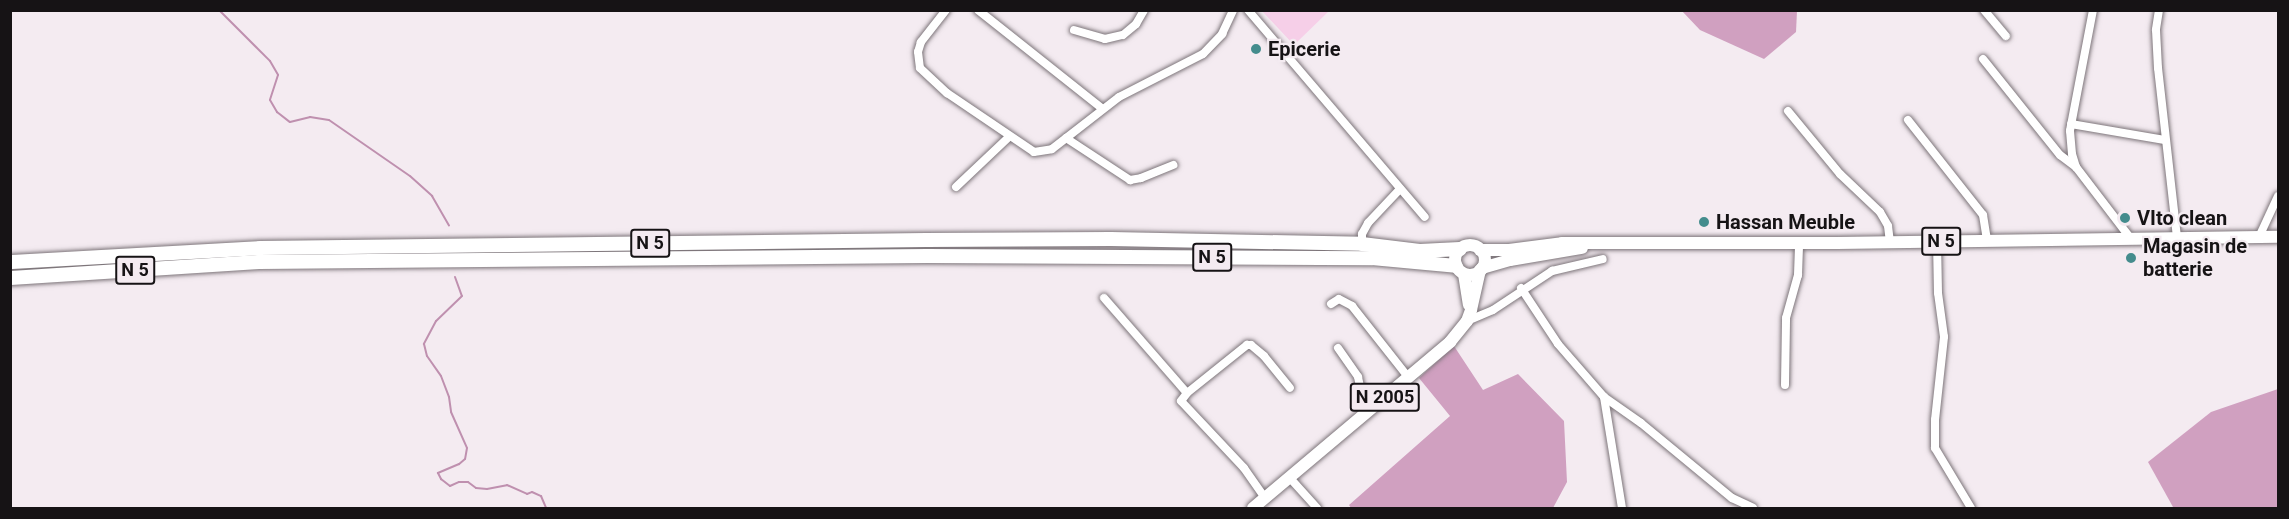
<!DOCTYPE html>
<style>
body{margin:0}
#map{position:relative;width:2289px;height:519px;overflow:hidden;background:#f4ebf1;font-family:Roboto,sans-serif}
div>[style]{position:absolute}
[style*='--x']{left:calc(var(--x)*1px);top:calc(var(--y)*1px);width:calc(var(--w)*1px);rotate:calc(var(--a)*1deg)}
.green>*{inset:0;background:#f6cfe8}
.forest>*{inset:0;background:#d0a0c0}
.stream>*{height:2px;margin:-1px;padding:0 1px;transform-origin:1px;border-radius:1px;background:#bf90af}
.roads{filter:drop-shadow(0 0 2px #7d757a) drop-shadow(0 0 2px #7d757a)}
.street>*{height:8px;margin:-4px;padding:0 4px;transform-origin:4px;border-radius:4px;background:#fff}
.primary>*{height:12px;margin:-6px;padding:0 6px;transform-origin:6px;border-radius:6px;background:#fff}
.primary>.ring{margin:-6px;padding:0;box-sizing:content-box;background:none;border:12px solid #fff;border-radius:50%}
.highway>*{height:14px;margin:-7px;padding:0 7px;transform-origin:7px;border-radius:7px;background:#fff}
.dots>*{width:16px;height:16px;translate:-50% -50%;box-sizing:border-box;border:3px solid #f4ebf1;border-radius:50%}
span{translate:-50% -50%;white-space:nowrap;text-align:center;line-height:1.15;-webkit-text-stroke:4.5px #f4ebf1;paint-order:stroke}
.shield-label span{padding:2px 4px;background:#f4ebf1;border:2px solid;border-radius:4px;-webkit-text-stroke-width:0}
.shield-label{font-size:18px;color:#161315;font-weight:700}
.poi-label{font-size:20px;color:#161315;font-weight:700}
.left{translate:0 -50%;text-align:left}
.frame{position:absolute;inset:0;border:12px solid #161315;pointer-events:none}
</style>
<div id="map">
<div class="green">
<div style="clip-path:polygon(1262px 11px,1329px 11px,1294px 45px)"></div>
</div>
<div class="forest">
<div style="clip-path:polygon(1682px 11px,1797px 11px,1796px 32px,1764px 59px,1700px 30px)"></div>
<div style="clip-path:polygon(1454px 346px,1483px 390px,1518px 374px,1564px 421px,1567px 482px,1553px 508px,1351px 508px,1349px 505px,1450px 416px,1419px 378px)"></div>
<div style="clip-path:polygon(2278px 389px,2278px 508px,2173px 507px,2148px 462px,2211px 412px)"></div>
</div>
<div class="stream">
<div style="--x:61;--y:10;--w:11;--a:0"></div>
<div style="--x:219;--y:10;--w:72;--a:45"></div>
<div style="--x:270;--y:61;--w:16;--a:60"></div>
<div style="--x:278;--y:75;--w:26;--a:108"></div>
<div style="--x:270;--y:100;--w:14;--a:60"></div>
<div style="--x:277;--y:112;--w:16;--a:38"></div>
<div style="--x:290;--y:122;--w:21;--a:-14"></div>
<div style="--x:310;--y:117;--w:19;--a:9"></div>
<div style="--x:329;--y:120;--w:98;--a:34.7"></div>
<div style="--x:410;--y:176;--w:30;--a:42"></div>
<div style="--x:432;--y:196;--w:34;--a:60"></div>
<div style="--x:455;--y:277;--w:20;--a:70"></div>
<div style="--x:462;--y:296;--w:36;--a:136"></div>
<div style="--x:436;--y:321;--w:26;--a:118"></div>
<div style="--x:424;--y:344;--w:12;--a:76"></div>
<div style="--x:427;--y:356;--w:24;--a:55"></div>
<div style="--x:441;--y:376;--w:22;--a:69"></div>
<div style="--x:449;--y:397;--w:15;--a:82"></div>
<div style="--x:451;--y:412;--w:39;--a:66"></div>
<div style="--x:467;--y:448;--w:11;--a:100"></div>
<div style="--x:465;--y:459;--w:8;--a:140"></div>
<div style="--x:459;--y:464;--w:23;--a:157"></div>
<div style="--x:438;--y:473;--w:7;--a:63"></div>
<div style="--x:441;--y:479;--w:11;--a:38"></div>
<div style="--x:450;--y:486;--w:10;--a:-24"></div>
<div style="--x:459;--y:482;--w:9;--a:0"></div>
<div style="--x:468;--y:482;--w:10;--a:37"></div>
<div style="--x:476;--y:488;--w:11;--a:5"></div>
<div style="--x:487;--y:489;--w:20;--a:-11"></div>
<div style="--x:507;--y:485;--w:22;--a:24"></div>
<div style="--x:527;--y:494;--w:5;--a:-22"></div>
<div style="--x:532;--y:492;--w:10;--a:24"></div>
<div style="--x:541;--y:496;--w:13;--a:67"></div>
</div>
<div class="roads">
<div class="street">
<div style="--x:946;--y:10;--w:41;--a:128"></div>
<div style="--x:921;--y:42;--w:10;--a:107"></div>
<div style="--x:918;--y:52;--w:16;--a:83"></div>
<div style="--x:920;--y:68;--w:37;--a:43"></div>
<div style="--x:947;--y:93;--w:105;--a:34.1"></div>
<div style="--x:1034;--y:152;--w:18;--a:-9"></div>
<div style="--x:1052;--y:149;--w:85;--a:-37.8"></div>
<div style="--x:1119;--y:97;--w:94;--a:-27.1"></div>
<div style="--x:1203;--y:54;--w:28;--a:-46"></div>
<div style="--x:1222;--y:34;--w:26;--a:-65"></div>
<div style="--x:978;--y:10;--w:159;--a:38.4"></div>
<div style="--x:1248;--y:10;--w:272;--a:49.5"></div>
<div style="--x:1984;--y:10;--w:34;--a:50"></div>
<div style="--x:2093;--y:10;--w:123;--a:100.8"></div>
<div style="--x:2070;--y:131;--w:23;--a:85"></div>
<div style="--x:2072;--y:154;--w:14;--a:73"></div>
<div style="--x:2076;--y:167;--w:91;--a:52.6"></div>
<div style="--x:2159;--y:10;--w:20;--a:99"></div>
<div style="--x:2156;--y:30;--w:38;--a:87"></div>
<div style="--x:2158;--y:68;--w:171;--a:83.6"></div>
<div style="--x:1074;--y:30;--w:32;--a:16"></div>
<div style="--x:1105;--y:39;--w:18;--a:-13"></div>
<div style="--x:1123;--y:35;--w:17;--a:-40"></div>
<div style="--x:1136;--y:24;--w:16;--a:-60"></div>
<div style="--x:1983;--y:59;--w:123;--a:51.3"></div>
<div style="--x:2060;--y:155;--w:20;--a:37"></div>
<div style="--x:1788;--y:111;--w:82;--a:50.5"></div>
<div style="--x:1840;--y:174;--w:55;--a:43.5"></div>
<div style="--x:1880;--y:212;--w:16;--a:60"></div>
<div style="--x:1888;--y:226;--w:16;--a:83"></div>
<div style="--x:1908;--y:120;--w:121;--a:51.7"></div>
<div style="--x:1983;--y:215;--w:26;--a:81"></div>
<div style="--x:2071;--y:124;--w:95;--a:9.7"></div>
<div style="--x:1066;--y:138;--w:77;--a:33.3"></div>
<div style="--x:1130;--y:180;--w:11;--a:-10"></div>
<div style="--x:1141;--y:178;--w:35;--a:-22"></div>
<div style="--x:956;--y:187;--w:74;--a:-43.4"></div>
<div style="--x:2259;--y:237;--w:45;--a:-65.1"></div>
<div style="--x:1937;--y:241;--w:52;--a:88.9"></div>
<div style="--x:1938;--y:293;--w:44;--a:82.2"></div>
<div style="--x:1944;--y:337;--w:83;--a:96.2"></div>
<div style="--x:1935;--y:420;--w:28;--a:90"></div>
<div style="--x:1935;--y:448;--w:70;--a:59"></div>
<div style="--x:1362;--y:244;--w:10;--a:-90"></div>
<div style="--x:1362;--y:234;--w:13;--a:-61"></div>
<div style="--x:1368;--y:223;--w:47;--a:-46.7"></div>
<div style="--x:1521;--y:288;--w:67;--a:56.5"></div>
<div style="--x:1558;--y:344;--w:70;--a:49"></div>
<div style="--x:1604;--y:397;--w:45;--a:35.1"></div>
<div style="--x:1641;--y:423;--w:118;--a:39.5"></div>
<div style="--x:1732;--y:498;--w:23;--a:25"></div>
<div style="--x:1104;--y:298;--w:126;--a:48.9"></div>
<div style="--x:1331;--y:304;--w:9;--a:-32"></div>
<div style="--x:1339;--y:299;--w:15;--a:28"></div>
<div style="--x:1352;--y:306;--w:90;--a:51.7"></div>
<div style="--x:1467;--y:321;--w:28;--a:-23"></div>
<div style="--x:1493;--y:310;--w:71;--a:-33.5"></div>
<div style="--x:1552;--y:271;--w:52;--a:-13.2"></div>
<div style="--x:1338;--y:348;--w:35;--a:55"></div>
<div style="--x:1358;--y:377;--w:24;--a:78"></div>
<div style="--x:1363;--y:400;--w:12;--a:59"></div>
<div style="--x:1785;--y:385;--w:67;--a:-89.1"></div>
<div style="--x:1786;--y:318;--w:45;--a:-74.4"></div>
<div style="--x:1798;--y:275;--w:32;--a:-88"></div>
<div style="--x:1604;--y:397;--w:112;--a:80.8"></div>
<div style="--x:1289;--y:477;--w:42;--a:47.9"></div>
<div style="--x:1265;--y:498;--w:37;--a:-125"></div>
<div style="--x:1244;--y:468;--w:92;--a:-133.2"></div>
<div style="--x:1181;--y:401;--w:10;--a:-53"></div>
<div style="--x:1187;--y:393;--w:77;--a:-38.7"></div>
<div style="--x:1247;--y:345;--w:4;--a:0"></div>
<div style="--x:1251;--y:345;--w:17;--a:40"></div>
<div style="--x:1264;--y:356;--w:41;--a:50.9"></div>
</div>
<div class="primary">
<div class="ring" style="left:1455px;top:245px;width:18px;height:18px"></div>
<div style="--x:1480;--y:250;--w:29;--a:0"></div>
<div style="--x:1509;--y:250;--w:53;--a:-7.5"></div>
<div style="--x:1562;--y:243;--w:275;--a:0"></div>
<div style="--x:1837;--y:243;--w:441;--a:-0.8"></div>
<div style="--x:1482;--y:268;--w:29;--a:-16"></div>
<div style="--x:1510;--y:260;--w:73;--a:-9.5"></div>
<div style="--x:1464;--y:274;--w:31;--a:81"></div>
<div style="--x:1253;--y:508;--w:258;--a:-40.1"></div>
<div style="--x:1450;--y:342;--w:27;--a:-51"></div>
<div style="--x:1467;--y:321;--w:12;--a:-70"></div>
<div style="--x:1471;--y:310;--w:41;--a:-77.3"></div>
</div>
<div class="highway">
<div style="--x:10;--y:262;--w:250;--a:-3.2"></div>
<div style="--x:260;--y:248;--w:666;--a:-0.69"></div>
<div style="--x:926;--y:240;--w:185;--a:-0.3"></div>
<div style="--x:1111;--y:239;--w:251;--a:1.1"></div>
<div style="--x:1362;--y:244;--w:58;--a:6.9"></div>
<div style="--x:1420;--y:251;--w:40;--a:-2.9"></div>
<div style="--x:10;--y:278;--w:250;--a:-3.7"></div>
<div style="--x:259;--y:262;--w:668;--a:-0.51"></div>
<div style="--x:927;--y:256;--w:445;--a:0.3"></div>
<div style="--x:1372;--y:258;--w:84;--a:5.4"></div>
</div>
</div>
<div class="dots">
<div style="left:1256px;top:49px;background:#448c8d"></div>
<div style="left:2125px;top:218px;background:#448c8d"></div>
<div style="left:1704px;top:222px;background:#448c8d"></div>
<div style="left:2131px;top:258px;background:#448c8d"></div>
</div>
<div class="shield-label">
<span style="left:1941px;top:241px">N 5</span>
<span style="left:650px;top:243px">N 5</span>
<span style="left:1212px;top:257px">N 5</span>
<span style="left:135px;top:270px">N 5</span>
<span style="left:1385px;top:397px">N 2005</span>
</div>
<div class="poi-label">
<span class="left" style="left:1268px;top:49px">Epicerie</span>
<span class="left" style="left:2137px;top:218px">VIto clean</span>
<span class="left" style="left:1716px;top:222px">Hassan Meuble</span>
<span class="left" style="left:2143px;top:258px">Magasin de<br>batterie</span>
</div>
<div class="frame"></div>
</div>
